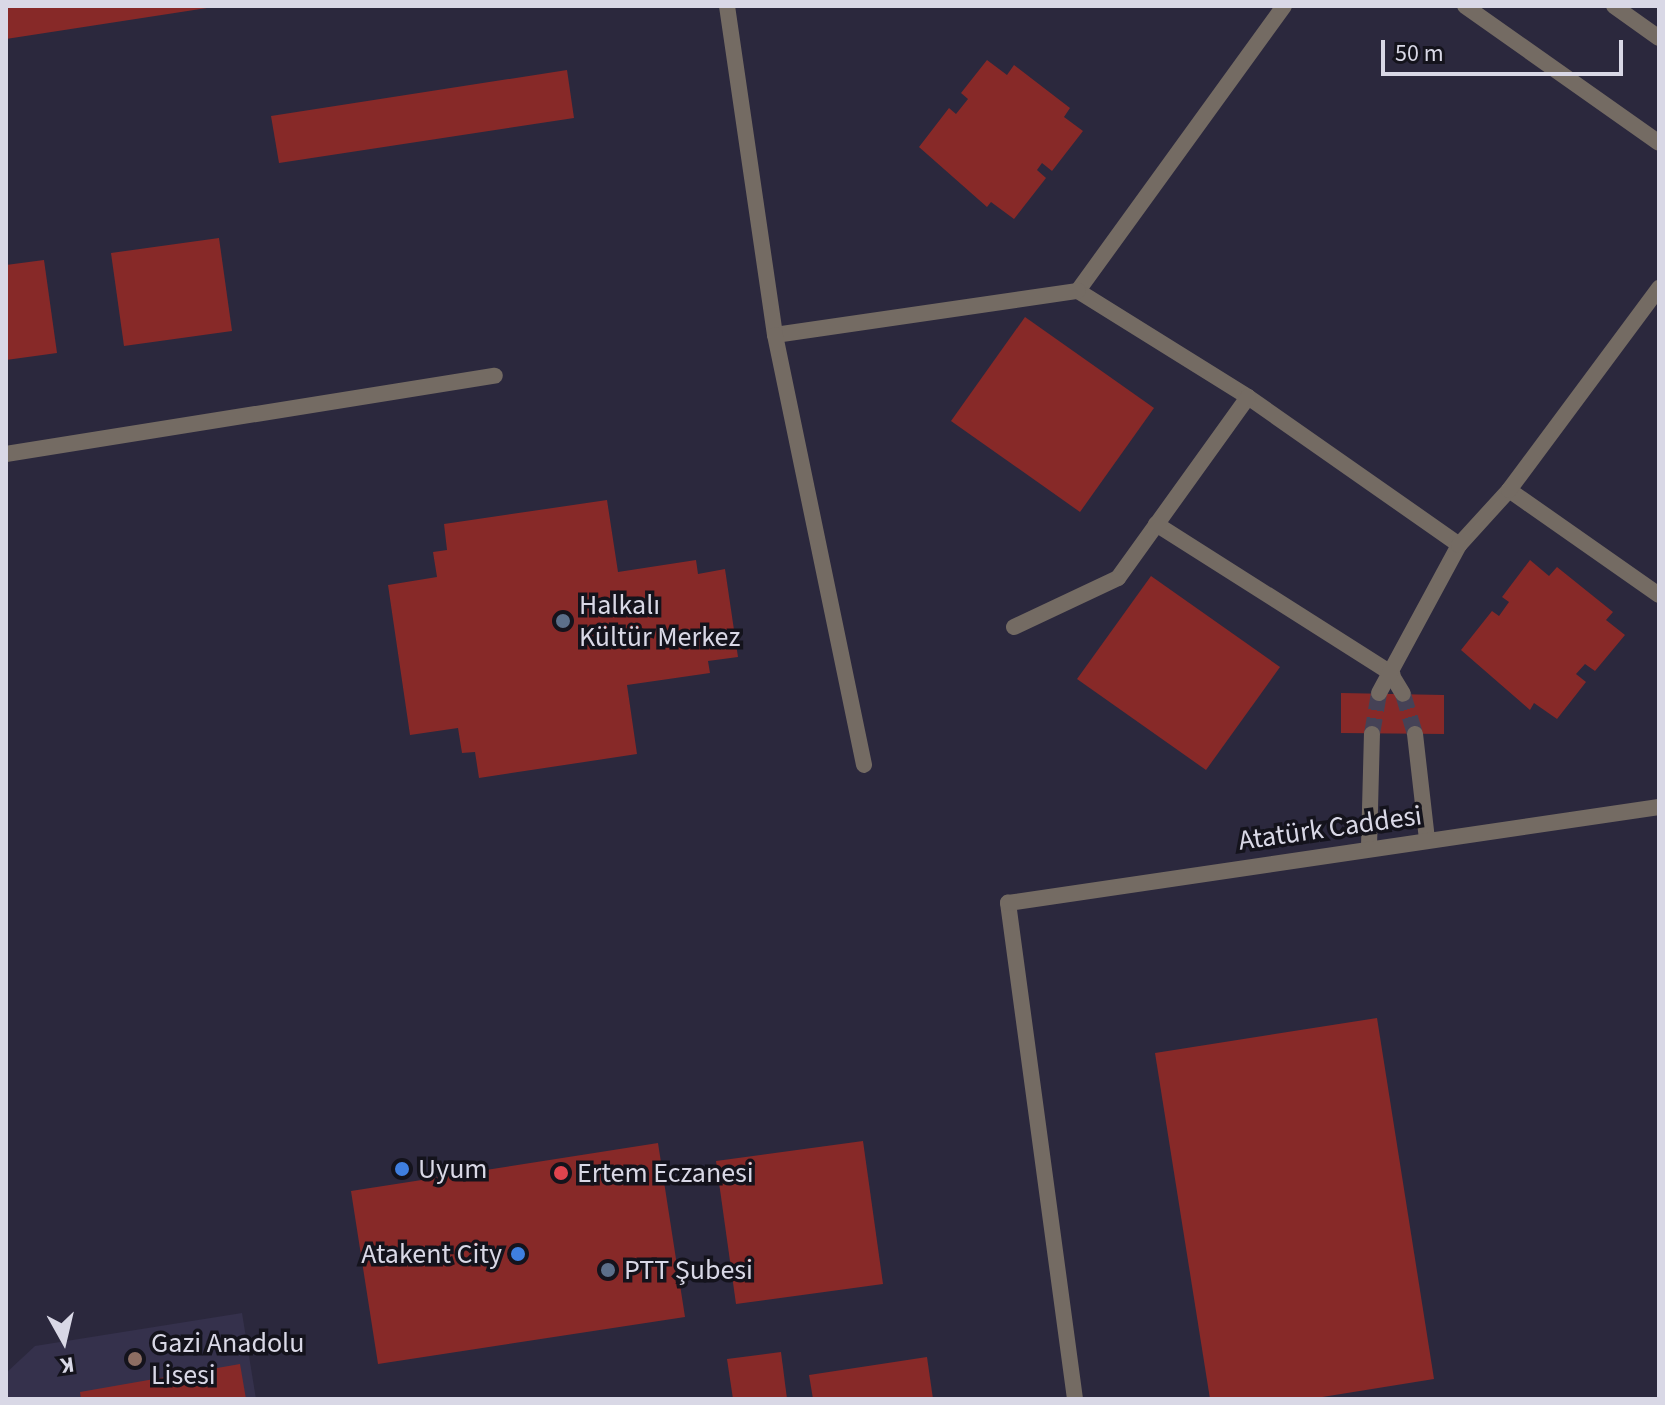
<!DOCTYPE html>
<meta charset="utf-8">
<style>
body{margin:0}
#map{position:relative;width:1665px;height:1405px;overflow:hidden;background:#2b283d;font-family:"Source Sans 3",sans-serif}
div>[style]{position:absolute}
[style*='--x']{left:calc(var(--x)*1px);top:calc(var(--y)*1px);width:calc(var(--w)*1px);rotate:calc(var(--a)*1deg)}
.built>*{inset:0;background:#35314c}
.building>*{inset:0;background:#872928}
.street-tunnel>*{height:16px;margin-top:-8px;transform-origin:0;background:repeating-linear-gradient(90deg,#454256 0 16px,transparent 0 24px)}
.lane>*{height:16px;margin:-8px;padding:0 8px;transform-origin:8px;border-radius:8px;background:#746b63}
.street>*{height:16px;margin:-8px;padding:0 8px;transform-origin:8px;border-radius:8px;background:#746b63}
.dots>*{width:22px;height:22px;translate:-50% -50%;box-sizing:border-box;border:4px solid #14131c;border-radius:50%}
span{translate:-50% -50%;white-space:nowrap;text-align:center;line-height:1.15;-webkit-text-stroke:7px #14131c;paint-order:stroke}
.poi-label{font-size:28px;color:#d9d8e6}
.left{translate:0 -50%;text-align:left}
.right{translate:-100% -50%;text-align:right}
.street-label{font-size:28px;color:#d9d8e6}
.frame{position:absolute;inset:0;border:8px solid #d9d8e6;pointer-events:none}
.north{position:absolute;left:24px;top:1301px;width:80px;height:80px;-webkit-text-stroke:6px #14131c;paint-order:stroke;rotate:172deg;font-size:22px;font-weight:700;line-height:32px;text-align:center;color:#d9d8e6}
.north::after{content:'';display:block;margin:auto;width:28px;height:36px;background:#d9d8e6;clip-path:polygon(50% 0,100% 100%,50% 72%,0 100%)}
.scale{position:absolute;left:1381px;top:40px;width:242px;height:36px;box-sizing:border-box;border:4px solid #d9d8e6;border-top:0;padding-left:10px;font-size:24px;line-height:28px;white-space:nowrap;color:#d9d8e6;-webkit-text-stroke:6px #14131c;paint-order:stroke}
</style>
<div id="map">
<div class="built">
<div style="clip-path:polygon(242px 1313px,256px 1399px,6px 1399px,6px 1373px,35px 1346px)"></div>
</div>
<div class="building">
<div style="clip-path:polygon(6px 6px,206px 6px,207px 8px,6px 39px)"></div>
<div style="clip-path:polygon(987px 60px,1007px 75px,1014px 65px,1070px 108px,1064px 117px,1083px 131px,1052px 171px,1042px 163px,1037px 170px,1046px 178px,1014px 219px,991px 202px,987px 207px,919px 147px,949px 108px,956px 114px,968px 99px,961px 93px)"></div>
<div style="clip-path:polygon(567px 70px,574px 118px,279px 163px,271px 116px)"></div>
<div style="clip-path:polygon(219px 238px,232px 331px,124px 346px,111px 253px)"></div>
<div style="clip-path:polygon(44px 260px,57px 353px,6px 360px,6px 265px)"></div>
<div style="clip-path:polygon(1025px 317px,1154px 408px,1080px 512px,951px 421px)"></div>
<div style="clip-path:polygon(607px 500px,618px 572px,696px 560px,698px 574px,725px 569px,738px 657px,708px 661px,710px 673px,627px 685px,637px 754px,479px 778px,475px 752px,462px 753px,458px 728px,410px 735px,388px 585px,437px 577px,433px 552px,447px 550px,444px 524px)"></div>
<div style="clip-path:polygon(1530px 560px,1549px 576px,1557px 567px,1613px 612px,1606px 620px,1625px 635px,1595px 671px,1585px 664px,1576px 674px,1586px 682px,1557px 719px,1534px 703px,1530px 710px,1461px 650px,1492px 611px,1499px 616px,1509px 602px,1502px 597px)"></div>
<div style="clip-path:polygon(1151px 576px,1280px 667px,1206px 770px,1077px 679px)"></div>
<div style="clip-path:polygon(1341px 693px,1444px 695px,1444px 734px,1341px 733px)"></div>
<div style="clip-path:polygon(1377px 1018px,1434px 1379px,1310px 1399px,1210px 1399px,1155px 1053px)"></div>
<div style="clip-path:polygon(863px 1141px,883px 1284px,736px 1304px,716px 1161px)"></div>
<div style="clip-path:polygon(658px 1143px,685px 1317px,378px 1364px,351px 1191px)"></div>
<div style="clip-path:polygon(781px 1352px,787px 1399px,733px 1399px,727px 1359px)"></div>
<div style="clip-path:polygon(927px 1357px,933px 1399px,813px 1399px,809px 1375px)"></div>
<div style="clip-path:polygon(240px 1364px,246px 1399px,81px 1399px,80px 1392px)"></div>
</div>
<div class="street-tunnel">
<div style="--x:1403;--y:694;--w:42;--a:73.3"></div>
<div style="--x:1372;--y:734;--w:42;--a:-80.3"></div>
</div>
<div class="lane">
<div style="--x:1284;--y:6;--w:352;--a:125.9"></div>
<div style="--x:1078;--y:291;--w:200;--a:31.9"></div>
<div style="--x:1248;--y:397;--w:258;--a:35"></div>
<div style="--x:775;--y:335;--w:306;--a:-8.3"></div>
<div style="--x:1509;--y:490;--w:183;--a:35"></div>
</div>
<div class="street">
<div style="--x:727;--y:6;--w:332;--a:81.7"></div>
<div style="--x:775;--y:335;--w:439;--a:78.3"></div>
<div style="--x:1465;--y:6;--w:237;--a:35.2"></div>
<div style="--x:1614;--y:6;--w:55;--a:35.4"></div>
<div style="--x:6;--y:454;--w:495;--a:-9.1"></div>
<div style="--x:1156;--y:524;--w:280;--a:32.4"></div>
<div style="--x:1014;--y:627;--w:115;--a:-25.2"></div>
<div style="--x:1118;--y:578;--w:223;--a:-54.3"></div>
<div style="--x:1391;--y:674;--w:23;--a:59"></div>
<div style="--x:1379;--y:693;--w:168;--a:-61.6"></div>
<div style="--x:1459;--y:545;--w:74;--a:-47.7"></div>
<div style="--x:1509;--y:490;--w:252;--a:-53.4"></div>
<div style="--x:1415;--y:734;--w:106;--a:83.5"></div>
<div style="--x:1369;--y:847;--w:113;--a:-88.5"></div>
<div style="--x:1075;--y:1399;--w:501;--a:-97.69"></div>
<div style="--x:1008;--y:903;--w:658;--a:-8.39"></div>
</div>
<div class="dots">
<div style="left:563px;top:621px;background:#5c6f8a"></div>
<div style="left:402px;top:1169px;background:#3f7fe0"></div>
<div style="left:561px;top:1173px;background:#e0444e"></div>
<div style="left:518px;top:1254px;background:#3f7fe0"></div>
<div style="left:608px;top:1270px;background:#5c6f8a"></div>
<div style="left:135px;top:1359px;background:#8d6e63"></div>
</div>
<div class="poi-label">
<span class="left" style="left:579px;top:621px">Halkalı<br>Kültür Merkez</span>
<span class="left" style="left:418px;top:1169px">Uyum</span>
<span class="left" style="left:577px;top:1173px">Ertem Eczanesi</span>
<span class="right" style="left:502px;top:1254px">Atakent City</span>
<span class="left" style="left:624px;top:1270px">PTT Şubesi</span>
<span class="left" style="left:151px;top:1359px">Gazi Anadolu<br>Lisesi</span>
</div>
<div class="street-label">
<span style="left:1330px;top:828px;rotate:-8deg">Atatürk Caddesi</span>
</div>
<div class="frame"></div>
<div class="north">K</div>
<div class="scale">50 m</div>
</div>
